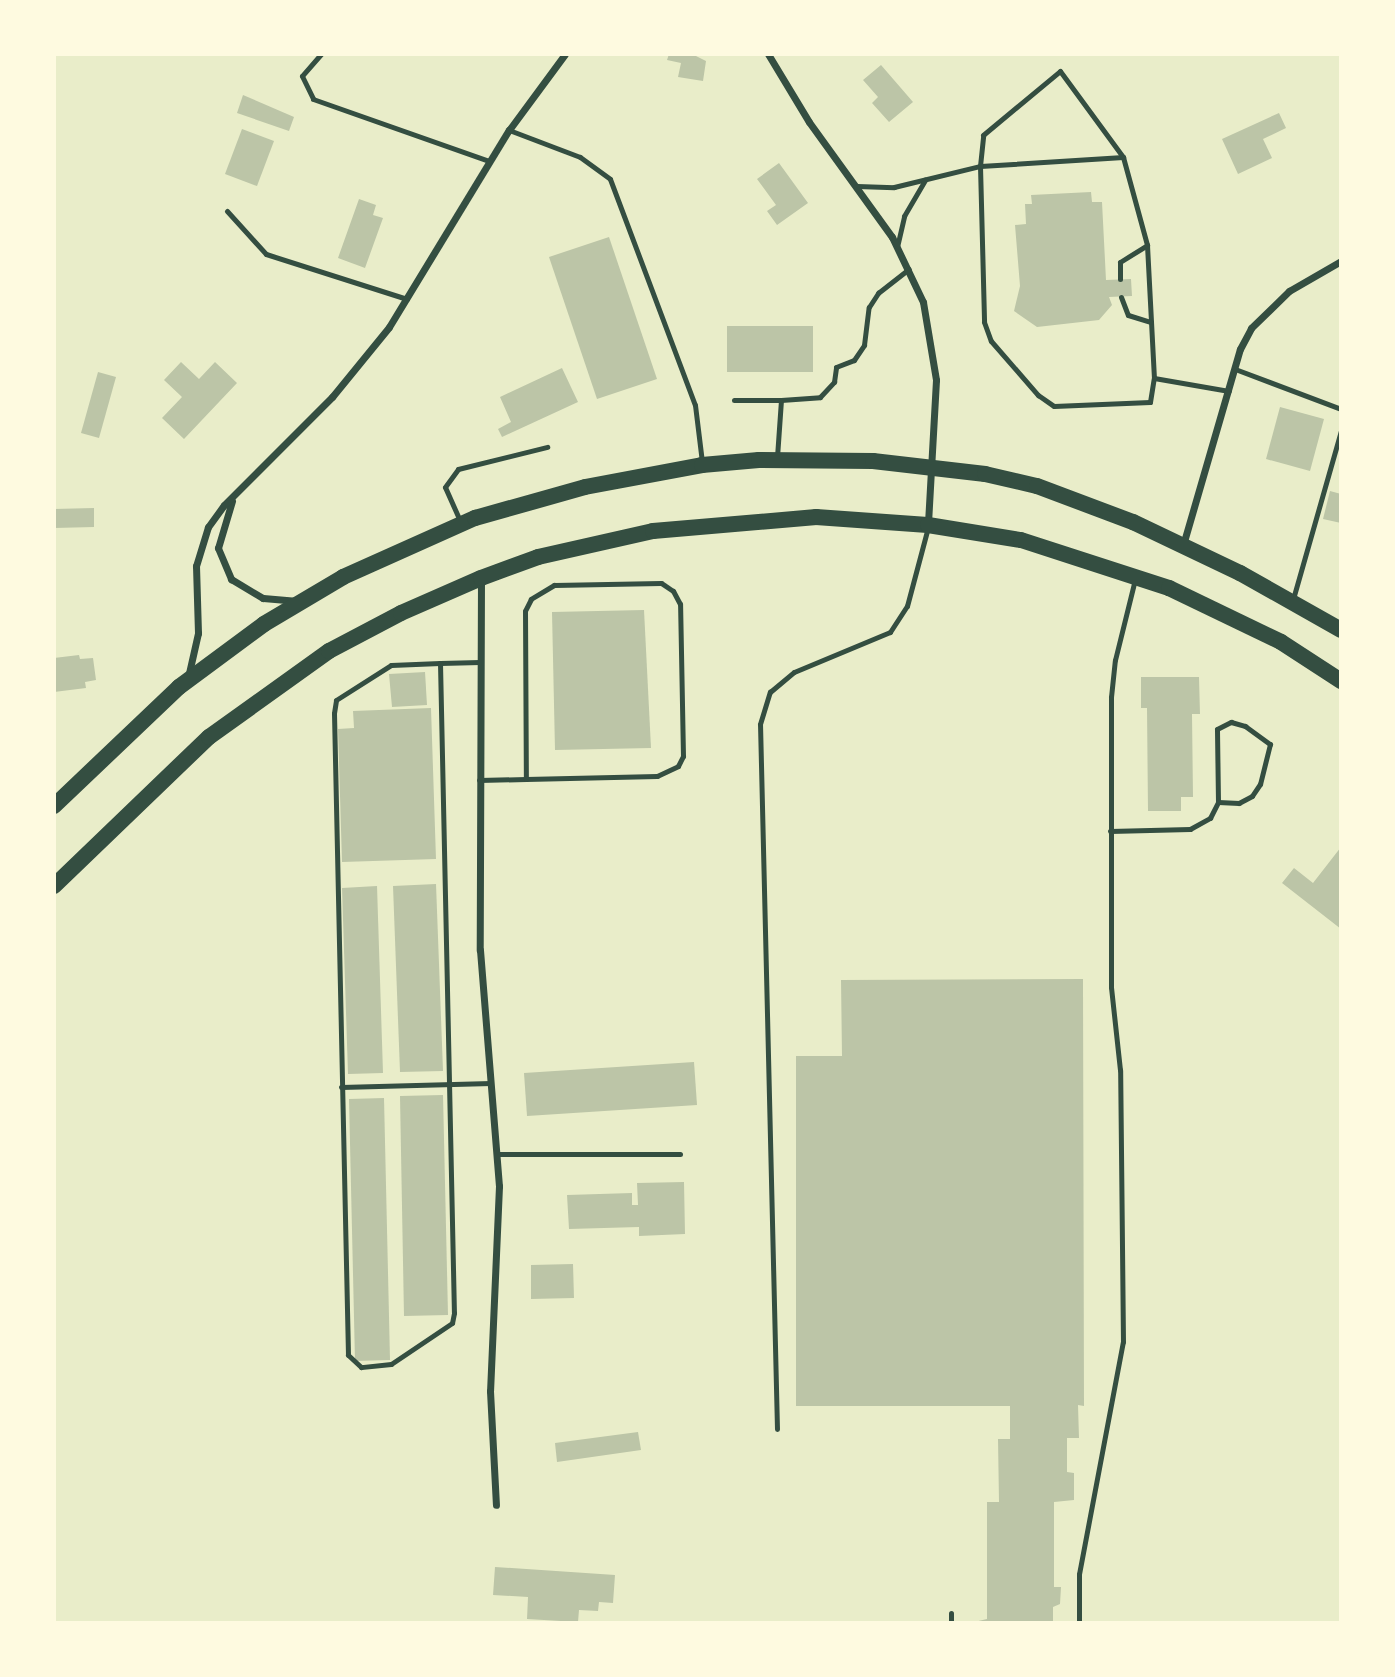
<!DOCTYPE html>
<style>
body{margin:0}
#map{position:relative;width:1395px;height:1677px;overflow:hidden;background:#e9edc9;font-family:Arial,sans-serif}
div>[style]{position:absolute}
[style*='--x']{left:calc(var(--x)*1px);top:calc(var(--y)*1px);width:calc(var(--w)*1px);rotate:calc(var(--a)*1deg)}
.building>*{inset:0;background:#bcc5a7}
.service>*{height:5px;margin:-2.5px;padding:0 2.5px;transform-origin:2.5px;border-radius:2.5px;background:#344e41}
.minor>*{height:7px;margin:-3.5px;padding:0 3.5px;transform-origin:3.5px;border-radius:3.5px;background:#344e41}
.primary>*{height:16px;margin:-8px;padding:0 8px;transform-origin:8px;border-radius:8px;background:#344e41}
span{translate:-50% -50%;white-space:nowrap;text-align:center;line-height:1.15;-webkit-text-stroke:7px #fefae0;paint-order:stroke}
.frame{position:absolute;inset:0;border:56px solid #fefae0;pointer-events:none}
</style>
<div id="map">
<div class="building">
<div style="clip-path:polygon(669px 54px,692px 54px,706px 61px,703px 81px,678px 77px,681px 63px,667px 60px)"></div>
<div style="clip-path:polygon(881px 65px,913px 102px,889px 122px,872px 103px,878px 97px,863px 80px)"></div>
<div style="clip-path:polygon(243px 95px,294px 117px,289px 131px,237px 113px)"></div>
<div style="clip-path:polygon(1279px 113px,1286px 128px,1263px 139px,1272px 158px,1238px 174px,1222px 139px)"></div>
<div style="clip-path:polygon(242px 129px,274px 141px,257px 186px,225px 174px)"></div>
<div style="clip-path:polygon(779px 163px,808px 203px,777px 225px,767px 211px,776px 205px,757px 179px)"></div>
<div style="clip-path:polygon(1091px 192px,1092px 202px,1102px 202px,1106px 280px,1131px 279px,1132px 296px,1109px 297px,1112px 305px,1099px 320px,1037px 327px,1014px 311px,1020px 286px,1015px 225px,1026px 224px,1025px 204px,1032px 204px,1031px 195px)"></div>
<div style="clip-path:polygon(359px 199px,376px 205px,373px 215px,383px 218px,365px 268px,338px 258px)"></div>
<div style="clip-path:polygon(609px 237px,657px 379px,597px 399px,549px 257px)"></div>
<div style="clip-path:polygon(727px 326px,813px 326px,813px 372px,727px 372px)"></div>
<div style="clip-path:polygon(181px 362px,199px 379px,215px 362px,237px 383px,184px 439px,162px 418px,182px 397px,164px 380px)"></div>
<div style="clip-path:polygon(562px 368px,578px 402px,502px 437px,498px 429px,511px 422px,500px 397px)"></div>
<div style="clip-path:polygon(98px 372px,116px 377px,99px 438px,81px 433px)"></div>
<div style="clip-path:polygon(1280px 407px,1324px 419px,1310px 471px,1266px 459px)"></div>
<div style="clip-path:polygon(1330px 491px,1341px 494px,1341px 523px,1323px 519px)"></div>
<div style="clip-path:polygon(94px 508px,94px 527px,54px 528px,54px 509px)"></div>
<div style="clip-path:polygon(644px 610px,651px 748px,555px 750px,552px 612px)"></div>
<div style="clip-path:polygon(79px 655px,80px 659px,93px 658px,96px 680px,85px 682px,86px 688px,54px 692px,54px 658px)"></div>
<div style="clip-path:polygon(425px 672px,427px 705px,392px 707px,389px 674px)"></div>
<div style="clip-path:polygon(1141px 677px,1199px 677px,1200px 714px,1192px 714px,1193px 797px,1181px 797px,1181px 811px,1148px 811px,1147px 708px,1141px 708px)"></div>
<div style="clip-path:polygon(431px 708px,436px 859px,342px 862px,338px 729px,354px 728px,353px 711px)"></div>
<div style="clip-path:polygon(1341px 847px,1341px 929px,1282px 883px,1294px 868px,1313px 883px)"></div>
<div style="clip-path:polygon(436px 884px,443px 1071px,400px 1072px,393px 886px)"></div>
<div style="clip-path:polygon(377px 886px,383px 1073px,348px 1074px,342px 888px)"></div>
<div style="clip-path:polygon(1083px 979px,1084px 1406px,1078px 1405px,1079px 1438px,1067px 1438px,1067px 1472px,1074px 1473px,1074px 1500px,1054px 1502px,1054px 1587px,1061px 1587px,1060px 1604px,1053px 1607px,1053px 1623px,970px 1623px,987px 1619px,987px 1502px,999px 1502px,998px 1439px,1010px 1439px,1010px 1406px,796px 1406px,796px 1056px,842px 1056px,841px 980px)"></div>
<div style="clip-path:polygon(694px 1062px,697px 1105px,527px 1116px,524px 1073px)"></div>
<div style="clip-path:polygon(443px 1095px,448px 1315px,404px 1316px,400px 1096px)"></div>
<div style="clip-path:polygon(384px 1098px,390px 1360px,355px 1361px,349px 1099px)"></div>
<div style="clip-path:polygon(684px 1182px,685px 1234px,639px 1236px,639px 1227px,569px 1229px,567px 1195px,632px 1193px,632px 1205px,638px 1205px,637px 1183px)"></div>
<div style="clip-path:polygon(573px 1264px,574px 1298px,531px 1299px,531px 1265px)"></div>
<div style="clip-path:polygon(638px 1432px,641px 1450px,557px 1462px,555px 1443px)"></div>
<div style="clip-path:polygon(495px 1567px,615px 1575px,613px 1603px,599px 1602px,598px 1611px,579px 1610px,578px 1622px,527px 1619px,528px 1597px,493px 1595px)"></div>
</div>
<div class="service">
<div style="--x:321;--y:54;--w:29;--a:131"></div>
<div style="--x:302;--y:76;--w:25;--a:64"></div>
<div style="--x:313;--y:99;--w:187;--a:19.4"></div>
<div style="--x:509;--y:130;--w:76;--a:20.8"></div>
<div style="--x:580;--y:157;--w:37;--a:36"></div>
<div style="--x:610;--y:179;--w:241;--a:69.4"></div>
<div style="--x:695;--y:405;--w:57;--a:83"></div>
<div style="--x:1123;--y:157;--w:143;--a:176.4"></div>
<div style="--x:980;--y:166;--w:156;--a:88.5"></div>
<div style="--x:984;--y:322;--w:20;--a:70"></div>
<div style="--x:991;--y:341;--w:72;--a:49"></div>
<div style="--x:1038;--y:395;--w:19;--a:35"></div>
<div style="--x:1054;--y:406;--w:96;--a:-2.4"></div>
<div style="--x:1150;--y:402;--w:24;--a:-81"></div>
<div style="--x:857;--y:186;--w:37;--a:2"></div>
<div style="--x:894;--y:187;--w:89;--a:-13.7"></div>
<div style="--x:980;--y:166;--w:31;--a:-84"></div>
<div style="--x:983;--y:135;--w:100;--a:-39.7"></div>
<div style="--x:1060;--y:71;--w:107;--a:53.8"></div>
<div style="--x:1123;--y:157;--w:91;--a:74.7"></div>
<div style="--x:1147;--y:245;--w:133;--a:87"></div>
<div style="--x:1154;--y:378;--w:76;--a:9.8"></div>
<div style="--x:227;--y:211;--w:58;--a:47.8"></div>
<div style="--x:266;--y:254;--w:148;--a:17.7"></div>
<div style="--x:897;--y:247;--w:32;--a:-77"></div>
<div style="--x:904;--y:216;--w:42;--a:-59.7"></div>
<div style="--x:1120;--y:279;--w:17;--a:-90"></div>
<div style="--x:1120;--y:262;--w:32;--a:-32"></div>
<div style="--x:1121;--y:297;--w:19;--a:69"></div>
<div style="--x:1128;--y:315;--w:24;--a:17"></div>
<div style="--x:1235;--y:369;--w:113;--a:20.7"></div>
<div style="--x:734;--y:400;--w:47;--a:0"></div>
<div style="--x:777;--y:457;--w:57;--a:-86"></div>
<div style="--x:781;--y:400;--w:39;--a:-4"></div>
<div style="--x:820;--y:397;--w:21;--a:-47"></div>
<div style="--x:834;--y:382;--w:15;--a:-82"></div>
<div style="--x:836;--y:367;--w:19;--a:-21"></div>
<div style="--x:854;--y:360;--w:18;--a:-56"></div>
<div style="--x:864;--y:345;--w:38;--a:-83"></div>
<div style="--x:869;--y:307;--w:17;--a:-57"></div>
<div style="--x:878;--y:293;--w:39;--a:-38"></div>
<div style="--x:461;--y:523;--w:39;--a:-114"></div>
<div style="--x:445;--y:487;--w:22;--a:-54"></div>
<div style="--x:458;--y:469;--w:92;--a:-13.9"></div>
<div style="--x:1293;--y:599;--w:175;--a:-74.1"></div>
<div style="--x:440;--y:663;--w:650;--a:88.77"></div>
<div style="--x:454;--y:1313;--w:10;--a:101"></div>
<div style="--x:452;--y:1323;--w:73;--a:146.1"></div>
<div style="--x:391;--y:1364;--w:30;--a:174"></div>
<div style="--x:361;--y:1367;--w:18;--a:-137"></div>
<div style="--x:348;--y:1355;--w:642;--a:-91.25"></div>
<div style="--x:334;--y:713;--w:13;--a:-81"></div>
<div style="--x:336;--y:700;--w:65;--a:-32.5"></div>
<div style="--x:391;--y:665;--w:49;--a:-2.3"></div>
<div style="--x:440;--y:663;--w:40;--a:-1.4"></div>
<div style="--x:479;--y:780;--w:47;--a:-1.2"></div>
<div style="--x:526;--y:779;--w:131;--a:-1.3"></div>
<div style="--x:657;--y:776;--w:23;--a:-25"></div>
<div style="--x:678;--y:766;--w:11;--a:-63"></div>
<div style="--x:683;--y:756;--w:152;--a:-91.1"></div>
<div style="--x:680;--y:604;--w:15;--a:-118"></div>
<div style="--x:673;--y:591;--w:14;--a:-146"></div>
<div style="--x:661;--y:583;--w:107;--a:178.9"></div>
<div style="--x:554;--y:585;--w:27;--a:149"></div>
<div style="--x:531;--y:599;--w:13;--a:117"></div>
<div style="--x:525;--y:611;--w:168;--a:89.7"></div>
<div style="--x:1110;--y:831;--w:80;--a:-1.4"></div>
<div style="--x:1190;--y:829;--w:23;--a:-29"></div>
<div style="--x:1210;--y:818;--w:18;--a:-63"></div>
<div style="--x:1218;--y:802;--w:73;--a:-90.8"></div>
<div style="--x:1217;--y:729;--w:16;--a:-27"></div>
<div style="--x:1231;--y:722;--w:15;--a:16"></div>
<div style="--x:1245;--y:726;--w:31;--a:36"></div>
<div style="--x:1270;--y:744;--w:41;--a:104"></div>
<div style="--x:1260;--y:784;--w:14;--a:124"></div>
<div style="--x:1252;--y:796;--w:15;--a:152"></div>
<div style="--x:1239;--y:803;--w:21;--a:-177"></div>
<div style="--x:341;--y:1087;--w:150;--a:-1.5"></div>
<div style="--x:498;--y:1154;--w:182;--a:0"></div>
<div style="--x:777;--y:1429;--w:705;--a:-91.38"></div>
<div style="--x:760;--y:724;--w:34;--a:-73"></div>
<div style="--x:770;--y:692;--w:31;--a:-40"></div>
<div style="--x:794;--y:672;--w:104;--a:-22.6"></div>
<div style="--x:890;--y:632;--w:31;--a:-57"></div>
<div style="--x:907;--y:606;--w:82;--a:-75.1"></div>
<div style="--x:951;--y:1623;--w:10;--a:-90"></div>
<div style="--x:1079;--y:1623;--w:49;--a:-90"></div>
<div style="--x:1079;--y:1574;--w:236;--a:-79.3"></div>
<div style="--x:1123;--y:1342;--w:272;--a:-90.6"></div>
<div style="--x:1120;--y:1070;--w:83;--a:-96.2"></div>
<div style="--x:1111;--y:987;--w:290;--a:-90"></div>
<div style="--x:1111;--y:697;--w:37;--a:-84"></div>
<div style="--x:1115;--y:660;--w:83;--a:-76.1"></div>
</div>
<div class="minor">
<div style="--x:768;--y:54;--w:79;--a:58.9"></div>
<div style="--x:809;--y:122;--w:142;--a:54.2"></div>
<div style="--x:892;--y:237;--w:72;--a:64.5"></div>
<div style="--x:923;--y:302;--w:79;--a:80.5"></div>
<div style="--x:936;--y:380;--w:144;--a:93.2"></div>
<div style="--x:232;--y:501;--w:49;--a:106.6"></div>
<div style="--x:218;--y:548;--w:34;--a:67"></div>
<div style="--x:231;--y:579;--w:37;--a:31"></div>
<div style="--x:263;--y:598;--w:32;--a:5"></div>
<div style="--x:1183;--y:545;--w:204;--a:-73.8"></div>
<div style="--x:1240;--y:349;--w:24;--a:-62"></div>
<div style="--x:1251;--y:328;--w:53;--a:-44.2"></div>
<div style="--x:1289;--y:291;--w:60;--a:-30"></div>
<div style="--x:481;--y:579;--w:371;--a:90.2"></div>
<div style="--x:480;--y:950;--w:237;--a:85.4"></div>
<div style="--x:499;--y:1186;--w:205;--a:92.5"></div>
<div style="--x:490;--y:1391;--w:114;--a:87"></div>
<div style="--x:189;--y:673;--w:41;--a:-77.3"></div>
<div style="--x:198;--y:633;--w:67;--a:-91.7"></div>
<div style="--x:196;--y:566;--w:41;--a:-72.9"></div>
<div style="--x:208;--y:527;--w:27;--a:-54"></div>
<div style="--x:224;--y:505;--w:153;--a:-45"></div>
<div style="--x:332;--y:397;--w:90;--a:-50.8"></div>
<div style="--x:389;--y:327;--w:231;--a:-58.7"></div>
<div style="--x:509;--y:130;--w:94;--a:-53.6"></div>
</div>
<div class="primary">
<div style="--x:54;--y:806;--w:173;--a:-43.6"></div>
<div style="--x:179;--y:687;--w:106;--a:-36.5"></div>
<div style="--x:264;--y:624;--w:92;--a:-30.7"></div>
<div style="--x:343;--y:577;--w:145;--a:-24.1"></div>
<div style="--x:475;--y:518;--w:114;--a:-15.7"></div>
<div style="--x:585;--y:487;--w:119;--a:-10.6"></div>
<div style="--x:702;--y:465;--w:57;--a:-5"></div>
<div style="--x:759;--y:460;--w:114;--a:0.5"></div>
<div style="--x:873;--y:461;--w:113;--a:6.6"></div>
<div style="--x:985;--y:474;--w:53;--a:13"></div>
<div style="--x:1037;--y:486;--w:103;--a:20.6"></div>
<div style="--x:1133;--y:522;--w:119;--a:25.5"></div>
<div style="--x:1240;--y:573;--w:116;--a:29.4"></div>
<div style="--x:54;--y:886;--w:215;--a:-43.9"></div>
<div style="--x:209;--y:737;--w:148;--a:-35.6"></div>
<div style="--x:329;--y:651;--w:81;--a:-27.8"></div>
<div style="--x:401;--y:613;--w:87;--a:-23.6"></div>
<div style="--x:481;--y:578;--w:61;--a:-20.2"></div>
<div style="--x:538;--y:557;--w:118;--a:-12.7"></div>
<div style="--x:653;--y:531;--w:164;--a:-4.9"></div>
<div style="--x:816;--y:517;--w:112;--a:4.1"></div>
<div style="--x:928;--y:525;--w:94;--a:9.2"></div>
<div style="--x:1021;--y:540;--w:156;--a:18"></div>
<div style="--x:1169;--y:588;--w:124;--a:25.7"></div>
<div style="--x:1281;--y:642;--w:72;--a:33"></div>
</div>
<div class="frame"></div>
</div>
